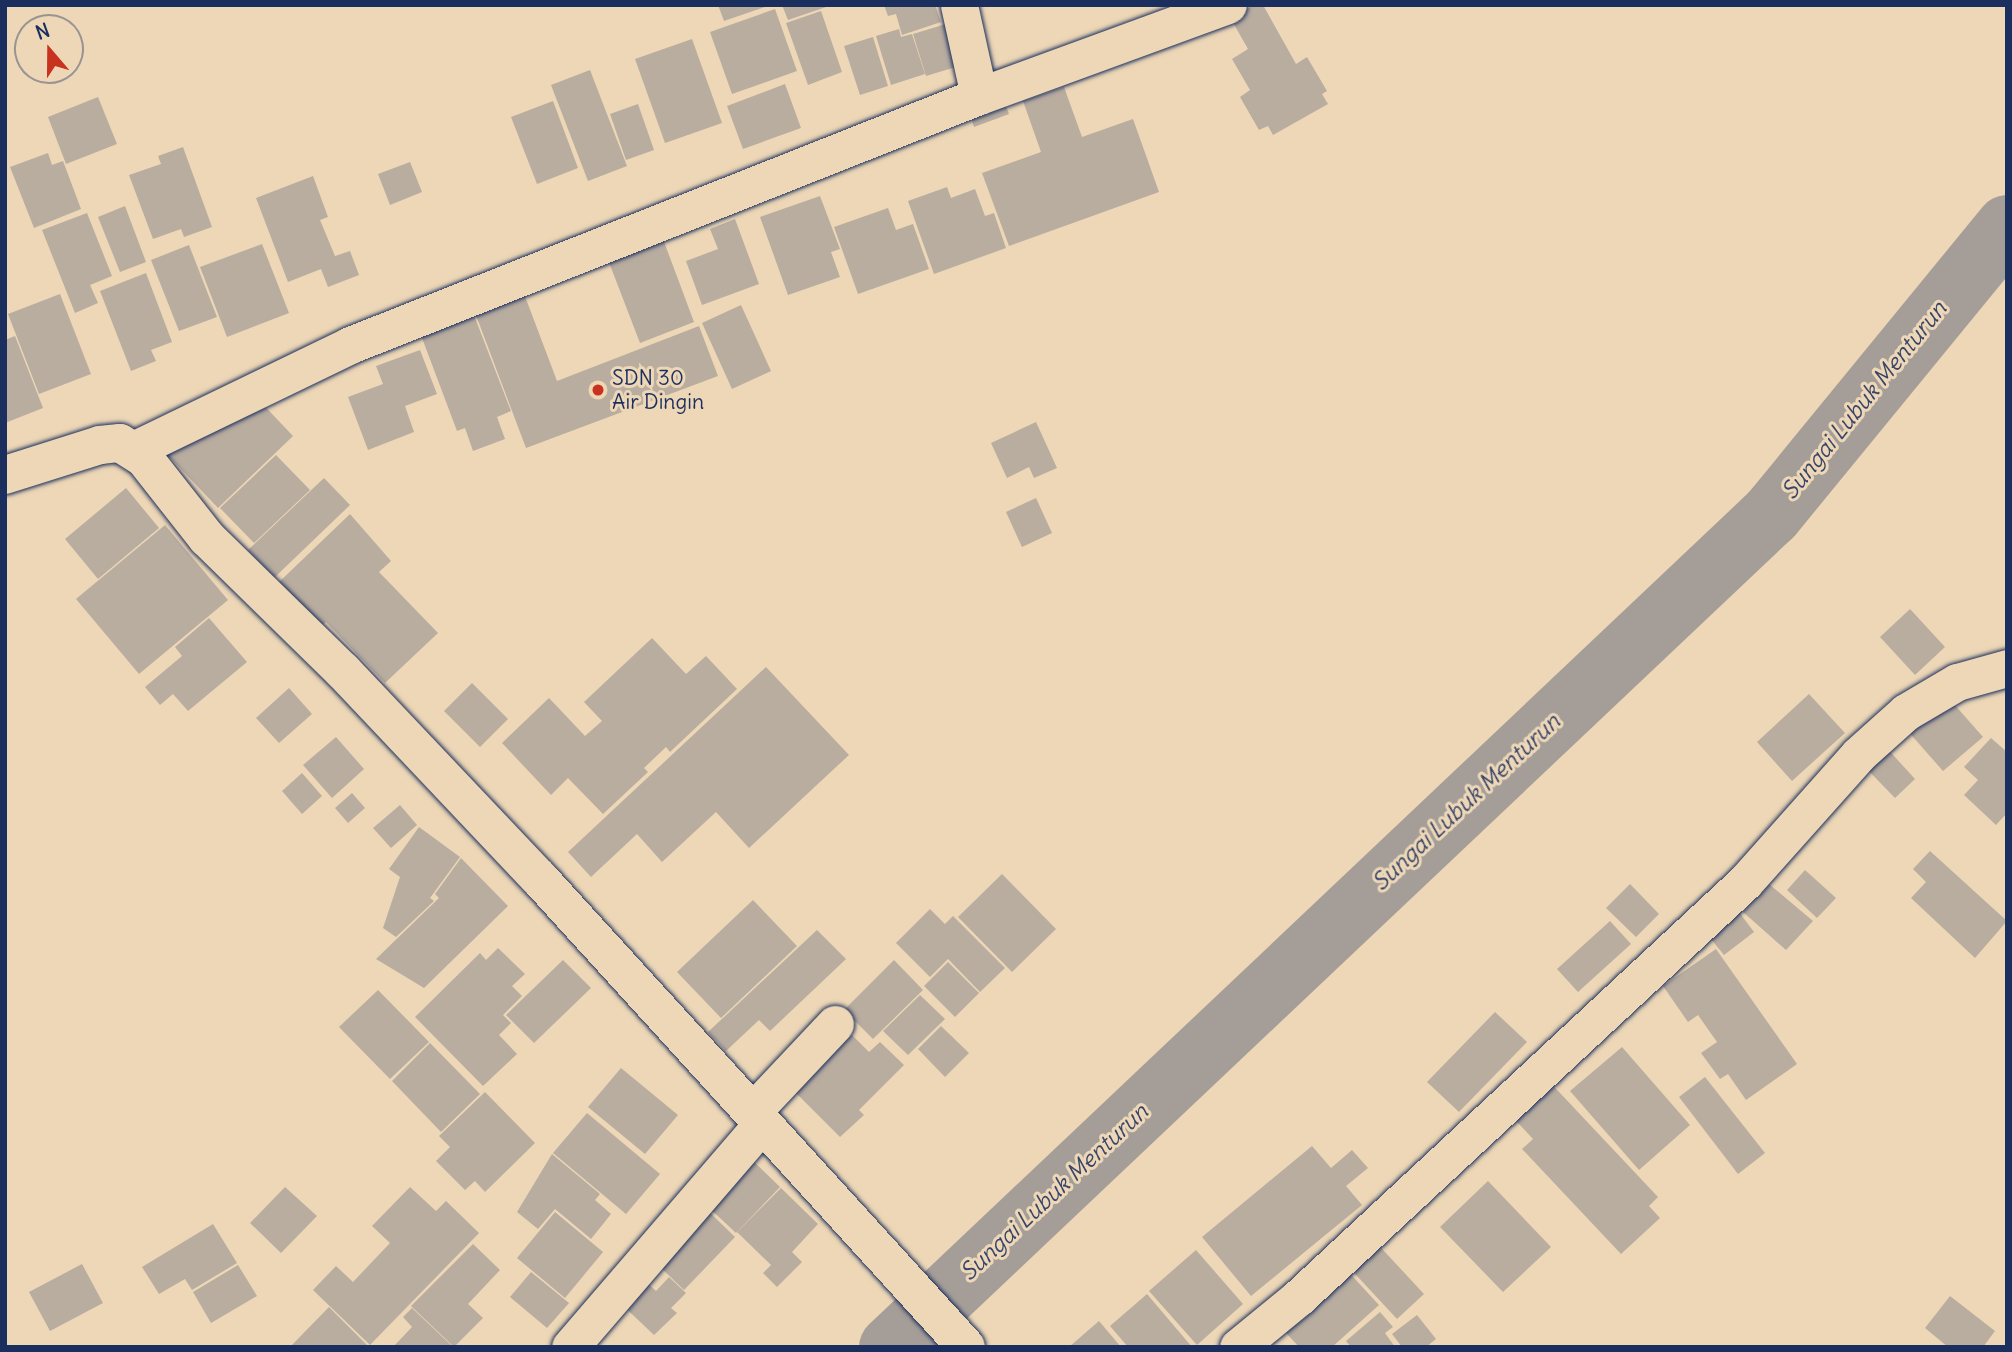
<!DOCTYPE html>
<style>
body{margin:0}
#map{position:relative;width:2012px;height:1352px;overflow:hidden;background:#edd7b6;font-family:Delius,sans-serif}
div>[style]{position:absolute}
[style*='--x']{left:calc(var(--x)*1px);top:calc(var(--y)*1px);width:calc(var(--w)*1px);rotate:calc(var(--a)*1deg)}
.river>*{height:63px;margin:-31.5px;padding:0 31.5px;transform-origin:31.5px;border-radius:31.5px;background:#a59e98}
.building>*{inset:0;background:#b9ada0}
.roads{filter:drop-shadow(0 0 2px #1b2f5e) drop-shadow(0 0 2px #1b2f5e)}
.minor>*{height:37px;margin:-18.5px;padding:0 18.5px;transform-origin:18.5px;border-radius:18.5px;background:#edd7b6}
.tertiary>*{height:38px;margin:-19px;padding:0 19px;transform-origin:19px;border-radius:19px;background:#edd7b6}
.dots>*{width:19px;height:19px;translate:-50% -50%;box-sizing:border-box;border:4px solid #edd7b6;border-radius:50%}
span{translate:-50% -50%;white-space:nowrap;text-align:center;line-height:1.15;-webkit-text-stroke:6px #edd7b6;paint-order:stroke}
.poi-label{font-size:21px;color:#1b2f5e}
.left{translate:0 -50%;text-align:left}
.water-label{font-size:23px;color:#37456a;font-style:italic}
.frame{position:absolute;inset:0;border:7px solid #1b2f5e;pointer-events:none}
.north{position:absolute;left:14px;top:14px;width:70px;height:70px;box-sizing:border-box;background:#edd7b6;border:2px solid #999493;border-radius:50%;rotate:340deg;font-size:19px;font-weight:700;line-height:28px;text-align:center;color:#1b2f5e}
.north::after{content:'';display:block;margin:auto;width:24px;height:32px;background:#c8321e;clip-path:polygon(50% 0,100% 100%,50% 72%,0 100%)}
</style>
<div id="map">
<div class="river">
<div style="--x:890;--y:1347;--w:1212;--a:-43.4"></div>
<div style="--x:1771;--y:514;--w:372;--a:-50.7"></div>
</div>
<div class="building">
<div style="clip-path:polygon(718px 5px,768px 5px,768px 6px,724px 21px)"></div>
<div style="clip-path:polygon(782px 5px,829px 5px,829px 6px,788px 20px)"></div>
<div style="clip-path:polygon(884px 5px,935px 5px,941px 22px,902px 35px,896px 14px,888px 16px)"></div>
<div style="clip-path:polygon(1254px 5px,1263px 5px,1296px 64px,1307px 57px,1327px 91px,1322px 94px,1328px 104px,1273px 135px,1268px 126px,1259px 130px,1240px 97px,1250px 90px,1232px 59px,1248px 49px,1231px 19px)"></div>
<div style="clip-path:polygon(775px 9px,797px 71px,732px 94px,710px 32px)"></div>
<div style="clip-path:polygon(821px 11px,842px 72px,808px 85px,786px 23px)"></div>
<div style="clip-path:polygon(946px 24px,959px 66px,926px 76px,913px 34px)"></div>
<div style="clip-path:polygon(899px 29px,901px 37px,912px 34px,925px 74px,891px 85px,876px 36px)"></div>
<div style="clip-path:polygon(873px 37px,888px 86px,860px 95px,844px 46px)"></div>
<div style="clip-path:polygon(692px 39px,722px 123px,665px 143px,635px 59px)"></div>
<div style="clip-path:polygon(590px 70px,627px 166px,588px 181px,551px 85px)"></div>
<div style="clip-path:polygon(785px 84px,801px 128px,743px 149px,727px 106px)"></div>
<div style="clip-path:polygon(1064px 87px,1082px 137px,1133px 119px,1159px 192px,1009px 246px,982px 173px,1041px 152px,1023px 101px)"></div>
<div style="clip-path:polygon(1002px 96px,1009px 114px,974px 127px,968px 108px)"></div>
<div style="clip-path:polygon(98px 97px,117px 144px,66px 164px,48px 117px)"></div>
<div style="clip-path:polygon(553px 101px,578px 168px,537px 184px,511px 117px)"></div>
<div style="clip-path:polygon(638px 104px,654px 150px,626px 160px,610px 114px)"></div>
<div style="clip-path:polygon(183px 147px,212px 227px,184px 237px,181px 229px,153px 239px,129px 175px,161px 164px,158px 156px)"></div>
<div style="clip-path:polygon(48px 153px,52px 165px,63px 161px,81px 209px,34px 228px,10px 167px)"></div>
<div style="clip-path:polygon(410px 162px,422px 192px,390px 205px,378px 174px)"></div>
<div style="clip-path:polygon(313px 176px,328px 217px,320px 220px,335px 256px,350px 251px,359px 275px,328px 287px,321px 269px,288px 282px,256px 198px)"></div>
<div style="clip-path:polygon(947px 187px,951px 198px,975px 189px,985px 216px,994px 213px,1006px 248px,934px 274px,908px 201px)"></div>
<div style="clip-path:polygon(820px 196px,840px 249px,831px 252px,840px 277px,788px 295px,760px 217px)"></div>
<div style="clip-path:polygon(125px 206px,146px 262px,120px 272px,98px 217px)"></div>
<div style="clip-path:polygon(888px 208px,896px 230px,913px 224px,929px 269px,858px 294px,834px 227px)"></div>
<div style="clip-path:polygon(87px 213px,112px 276px,90px 285px,98px 303px,75px 313px,42px 230px)"></div>
<div style="clip-path:polygon(735px 219px,759px 284px,702px 305px,686px 261px,718px 249px,710px 229px)"></div>
<div style="clip-path:polygon(660px 231px,694px 322px,640px 343px,605px 252px)"></div>
<div style="clip-path:polygon(262px 244px,289px 313px,227px 337px,200px 267px)"></div>
<div style="clip-path:polygon(189px 245px,217px 317px,179px 331px,151px 260px)"></div>
<div style="clip-path:polygon(146px 273px,172px 342px,151px 350px,156px 361px,131px 371px,100px 291px)"></div>
<div style="clip-path:polygon(523px 291px,557px 381px,699px 326px,718px 376px,526px 448px,474px 310px)"></div>
<div style="clip-path:polygon(60px 294px,91px 374px,39px 394px,8px 314px)"></div>
<div style="clip-path:polygon(741px 305px,771px 371px,732px 389px,702px 323px)"></div>
<div style="clip-path:polygon(472px 310px,511px 411px,497px 417px,505px 439px,473px 451px,465px 428px,457px 431px,419px 330px)"></div>
<div style="clip-path:polygon(15px 336px,43px 408px,5px 423px,5px 340px)"></div>
<div style="clip-path:polygon(420px 350px,437px 394px,405px 406px,414px 432px,368px 450px,348px 397px,383px 384px,376px 366px)"></div>
<div style="clip-path:polygon(254px 395px,293px 436px,218px 508px,162px 449px)"></div>
<div style="clip-path:polygon(1036px 422px,1057px 468px,1034px 478px,1029px 467px,1007px 478px,991px 443px)"></div>
<div style="clip-path:polygon(276px 455px,310px 490px,254px 543px,220px 508px)"></div>
<div style="clip-path:polygon(324px 478px,350px 505px,274px 578px,248px 550px)"></div>
<div style="clip-path:polygon(126px 488px,159px 528px,98px 579px,65px 539px)"></div>
<div style="clip-path:polygon(1036px 498px,1052px 533px,1022px 547px,1006px 512px)"></div>
<div style="clip-path:polygon(350px 514px,391px 561px,379px 572px,438px 633px,385px 683px,326px 622px,318px 629px,276px 585px)"></div>
<div style="clip-path:polygon(165px 525px,228px 600px,139px 674px,76px 599px)"></div>
<div style="clip-path:polygon(1910px 609px,1945px 647px,1915px 675px,1880px 637px)"></div>
<div style="clip-path:polygon(209px 618px,247px 662px,188px 711px,173px 694px,160px 705px,145px 687px,182px 656px,175px 647px)"></div>
<div style="clip-path:polygon(652px 638px,686px 674px,706px 656px,737px 689px,670px 752px,666px 747px,644px 768px,648px 772px,603px 814px,568px 778px,551px 795px,502px 743px,549px 698px,585px 736px,602px 721px,584px 702px)"></div>
<div style="clip-path:polygon(766px 667px,849px 755px,749px 848px,716px 812px,662px 862px,637px 834px,591px 877px,568px 852px)"></div>
<div style="clip-path:polygon(472px 683px,508px 719px,480px 747px,444px 711px)"></div>
<div style="clip-path:polygon(289px 688px,312px 714px,279px 743px,256px 718px)"></div>
<div style="clip-path:polygon(1809px 694px,1845px 733px,1792px 781px,1757px 742px)"></div>
<div style="clip-path:polygon(1946px 695px,1983px 737px,1943px 771px,1906px 729px)"></div>
<div style="clip-path:polygon(336px 737px,364px 769px,332px 798px,303px 765px)"></div>
<div style="clip-path:polygon(1991px 738px,2007px 752px,2007px 813px,1996px 825px,1964px 795px,1978px 780px,1964px 767px)"></div>
<div style="clip-path:polygon(1884px 745px,1915px 779px,1895px 798px,1863px 765px)"></div>
<div style="clip-path:polygon(302px 773px,322px 796px,302px 814px,282px 791px)"></div>
<div style="clip-path:polygon(352px 793px,365px 808px,348px 823px,335px 808px)"></div>
<div style="clip-path:polygon(400px 805px,417px 825px,391px 848px,373px 828px)"></div>
<div style="clip-path:polygon(419px 827px,460px 857px,430px 898px,434px 901px,396px 937px,383px 928px,400px 877px,389px 869px)"></div>
<div style="clip-path:polygon(1930px 851px,2007px 921px,1975px 958px,1911px 898px,1926px 882px,1913px 869px)"></div>
<div style="clip-path:polygon(461px 858px,508px 906px,424px 988px,376px 959px,439px 898px,435px 894px)"></div>
<div style="clip-path:polygon(1805px 870px,1836px 898px,1817px 918px,1787px 890px)"></div>
<div style="clip-path:polygon(1002px 874px,1056px 929px,1012px 972px,958px 917px)"></div>
<div style="clip-path:polygon(1630px 884px,1659px 914px,1636px 937px,1606px 908px)"></div>
<div style="clip-path:polygon(1769px 884px,1813px 921px,1786px 950px,1743px 912px)"></div>
<div style="clip-path:polygon(753px 900px,797px 946px,721px 1018px,677px 972px)"></div>
<div style="clip-path:polygon(1736px 908px,1754px 932px,1724px 955px,1706px 933px)"></div>
<div style="clip-path:polygon(930px 909px,945px 924px,953px 916px,1005px 968px,980px 992px,948px 959px,930px 977px,896px 943px)"></div>
<div style="clip-path:polygon(1610px 921px,1631px 944px,1578px 992px,1557px 969px)"></div>
<div style="clip-path:polygon(817px 930px,846px 959px,770px 1031px,759px 1020px,726px 1051px,708px 1032px)"></div>
<div style="clip-path:polygon(498px 948px,525px 974px,512px 986px,522px 996px,503px 1015px,511px 1023px,499px 1035px,517px 1054px,483px 1086px,415px 1017px,480px 953px,486px 960px)"></div>
<div style="clip-path:polygon(1716px 949px,1797px 1064px,1746px 1100px,1728px 1074px,1720px 1079px,1701px 1053px,1717px 1042px,1698px 1015px,1688px 1022px,1663px 986px)"></div>
<div style="clip-path:polygon(563px 960px,591px 988px,534px 1043px,506px 1015px)"></div>
<div style="clip-path:polygon(894px 960px,923px 990px,873px 1039px,844px 1010px)"></div>
<div style="clip-path:polygon(948px 962px,979px 993px,955px 1017px,924px 986px)"></div>
<div style="clip-path:polygon(378px 990px,429px 1042px,390px 1079px,339px 1027px)"></div>
<div style="clip-path:polygon(920px 995px,945px 1019px,908px 1055px,883px 1031px)"></div>
<div style="clip-path:polygon(1495px 1012px,1527px 1042px,1459px 1112px,1427px 1082px)"></div>
<div style="clip-path:polygon(941px 1026px,969px 1053px,945px 1077px,918px 1049px)"></div>
<div style="clip-path:polygon(849px 1032px,869px 1052px,880px 1042px,904px 1065px,859px 1110px,864px 1115px,840px 1137px,791px 1088px)"></div>
<div style="clip-path:polygon(430px 1043px,480px 1094px,441px 1132px,392px 1081px)"></div>
<div style="clip-path:polygon(1622px 1047px,1690px 1125px,1639px 1170px,1570px 1091px)"></div>
<div style="clip-path:polygon(621px 1068px,678px 1115px,645px 1154px,588px 1107px)"></div>
<div style="clip-path:polygon(1544px 1076px,1658px 1197px,1649px 1206px,1660px 1218px,1621px 1254px,1522px 1149px,1533px 1139px,1507px 1111px)"></div>
<div style="clip-path:polygon(1705px 1077px,1765px 1153px,1738px 1174px,1679px 1097px)"></div>
<div style="clip-path:polygon(485px 1092px,535px 1143px,485px 1192px,475px 1181px,465px 1190px,436px 1161px,450px 1147px,439px 1136px)"></div>
<div style="clip-path:polygon(587px 1113px,660px 1174px,626px 1214px,553px 1153px)"></div>
<div style="clip-path:polygon(1312px 1146px,1331px 1168px,1352px 1150px,1368px 1168px,1346px 1186px,1362px 1205px,1251px 1296px,1202px 1237px)"></div>
<div style="clip-path:polygon(744px 1152px,780px 1187px,736px 1233px,705px 1204px)"></div>
<div style="clip-path:polygon(552px 1154px,600px 1194px,595px 1200px,611px 1214px,591px 1239px,555px 1209px,538px 1229px,517px 1212px)"></div>
<div style="clip-path:polygon(1488px 1181px,1551px 1247px,1503px 1292px,1440px 1227px)"></div>
<div style="clip-path:polygon(285px 1187px,317px 1216px,281px 1253px,250px 1223px)"></div>
<div style="clip-path:polygon(410px 1187px,436px 1211px,446px 1201px,479px 1233px,370px 1345px,313px 1290px,336px 1266px,353px 1282px,390px 1243px,372px 1226px)"></div>
<div style="clip-path:polygon(781px 1188px,818px 1224px,792px 1252px,802px 1262px,777px 1287px,763px 1273px,771px 1265px,737px 1232px)"></div>
<div style="clip-path:polygon(701px 1204px,735px 1237px,684px 1290px,656px 1263px)"></div>
<div style="clip-path:polygon(555px 1212px,603px 1252px,565px 1298px,517px 1258px)"></div>
<div style="clip-path:polygon(213px 1224px,237px 1263px,192px 1290px,185px 1279px,159px 1294px,142px 1267px)"></div>
<div style="clip-path:polygon(1372px 1238px,1424px 1294px,1397px 1319px,1345px 1263px)"></div>
<div style="clip-path:polygon(473px 1244px,500px 1270px,468px 1304px,483px 1318px,454px 1347px,411px 1306px)"></div>
<div style="clip-path:polygon(1196px 1250px,1243px 1304px,1197px 1345px,1149px 1291px)"></div>
<div style="clip-path:polygon(82px 1264px,103px 1303px,50px 1331px,29px 1292px)"></div>
<div style="clip-path:polygon(238px 1265px,257px 1296px,211px 1323px,193px 1292px)"></div>
<div style="clip-path:polygon(1342px 1265px,1379px 1305px,1332px 1347px,1299px 1347px,1278px 1324px)"></div>
<div style="clip-path:polygon(531px 1272px,569px 1303px,547px 1328px,510px 1297px)"></div>
<div style="clip-path:polygon(639px 1275px,656px 1291px,669px 1277px,686px 1293px,671px 1308px,677px 1313px,654px 1335px,616px 1299px)"></div>
<div style="clip-path:polygon(1147px 1294px,1192px 1347px,1128px 1347px,1110px 1326px)"></div>
<div style="clip-path:polygon(1950px 1296px,1995px 1331px,1983px 1347px,1948px 1347px,1925px 1328px)"></div>
<div style="clip-path:polygon(329px 1307px,369px 1347px,290px 1347px)"></div>
<div style="clip-path:polygon(412px 1308px,451px 1345px,450px 1347px,393px 1347px,412px 1327px,403px 1317px)"></div>
<div style="clip-path:polygon(1380px 1312px,1393px 1327px,1385px 1333px,1395px 1347px,1351px 1347px,1346px 1341px)"></div>
<div style="clip-path:polygon(1417px 1315px,1436px 1339px,1426px 1347px,1402px 1347px,1392px 1334px)"></div>
<div style="clip-path:polygon(1099px 1321px,1121px 1347px,1069px 1347px)"></div>
</div>
<div class="roads">
<div class="minor">
<div style="--x:959;--y:5;--w:93;--a:77.6"></div>
<div style="--x:133;--y:450;--w:241;--a:-25.8"></div>
<div style="--x:350;--y:345;--w:676;--a:-21.6"></div>
<div style="--x:979;--y:96;--w:265;--a:-20.1"></div>
<div style="--x:752;--y:1112;--w:121;--a:-46.7"></div>
<div style="--x:570;--y:1347;--w:294;--a:-49.3"></div>
<div style="--x:1238;--y:1347;--w:79;--a:-39.3"></div>
<div style="--x:1299;--y:1297;--w:609;--a:-42.94"></div>
<div style="--x:1745;--y:882;--w:170;--a:-48.3"></div>
<div style="--x:1858;--y:755;--w:64;--a:-41.9"></div>
<div style="--x:1906;--y:712;--w:59;--a:-30.5"></div>
<div style="--x:1957;--y:682;--w:52;--a:-15.6"></div>
</div>
<div class="tertiary">
<div style="--x:5;--y:475;--w:100;--a:-17.5"></div>
<div style="--x:100;--y:445;--w:20;--a:-6"></div>
<div style="--x:120;--y:443;--w:28;--a:32"></div>
<div style="--x:144;--y:458;--w:102;--a:51.8"></div>
<div style="--x:207;--y:538;--w:190;--a:44.4"></div>
<div style="--x:343;--y:671;--w:285;--a:46.6"></div>
<div style="--x:539;--y:878;--w:634;--a:47.68"></div>
</div>
</div>
<div class="dots">
<div style="left:598px;top:390px;background:#c8321e"></div>
</div>
<div class="poi-label">
<span class="left" style="left:612px;top:390px">SDN 30<br>Air Dingin</span>
</div>
<div class="water-label">
<span style="left:1864px;top:400px;rotate:-51deg">Sungai Lubuk Menturun</span>
<span style="left:1466px;top:802px;rotate:-43deg">Sungai Lubuk Menturun</span>
<span style="left:1054px;top:1192px;rotate:-43deg">Sungai Lubuk Menturun</span>
</div>
<div class="frame"></div>
<div class="north">N</div>
</div>
